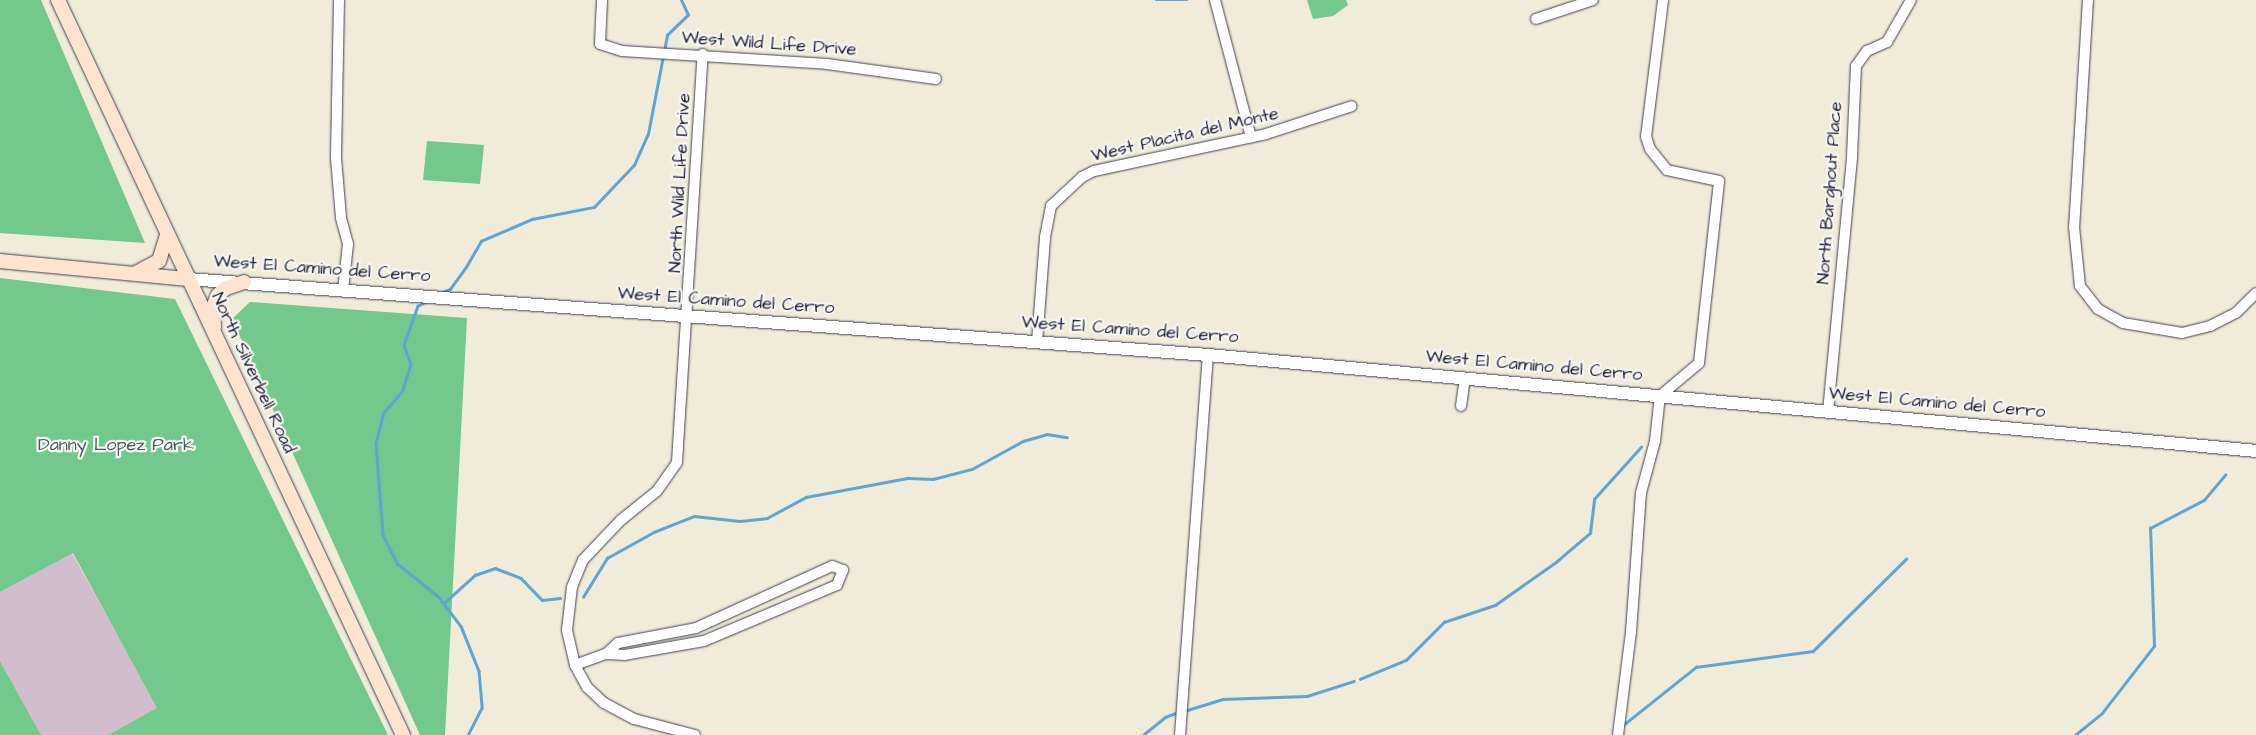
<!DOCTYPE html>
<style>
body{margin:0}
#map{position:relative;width:2256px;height:735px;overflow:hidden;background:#f1ebda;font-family:"Architects Daughter",sans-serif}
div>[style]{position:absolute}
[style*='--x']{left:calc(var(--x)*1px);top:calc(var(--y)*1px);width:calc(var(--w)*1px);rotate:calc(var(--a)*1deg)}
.industrial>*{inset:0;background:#d1bdcb}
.green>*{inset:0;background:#72c88d}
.stream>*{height:2.5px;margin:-1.25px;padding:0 1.25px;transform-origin:1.25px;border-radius:1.25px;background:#5ea4d4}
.roads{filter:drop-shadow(0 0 1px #414053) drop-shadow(0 0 1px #414053)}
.minor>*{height:10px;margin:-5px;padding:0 5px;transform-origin:5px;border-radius:5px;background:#fff}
.tertiary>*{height:12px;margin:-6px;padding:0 6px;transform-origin:6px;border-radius:6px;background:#fff}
.secondary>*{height:14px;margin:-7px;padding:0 7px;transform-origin:7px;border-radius:7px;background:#fde4d1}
span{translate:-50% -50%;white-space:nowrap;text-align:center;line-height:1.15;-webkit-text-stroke:4.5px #f6f6f2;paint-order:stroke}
.street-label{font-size:18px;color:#22223b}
.park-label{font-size:18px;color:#3e5c58}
</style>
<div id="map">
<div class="industrial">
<div style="clip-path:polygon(72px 553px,158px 708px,108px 735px,41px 735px,0 661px,0 592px)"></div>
</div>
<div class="green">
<div style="clip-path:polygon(0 0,41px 0,145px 243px,0 233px)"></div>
<div style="clip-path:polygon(1307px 0,1346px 0,1348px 5px,1333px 16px,1313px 19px)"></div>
<div style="clip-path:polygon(427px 141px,484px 145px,480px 184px,423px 180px)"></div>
<div style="clip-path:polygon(0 278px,175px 299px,388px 735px,108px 735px,157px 708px,73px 553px,0 592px)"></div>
<div style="clip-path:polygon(250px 302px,467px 318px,445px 735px,420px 735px,232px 319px)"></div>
<div style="clip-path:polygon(0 661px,41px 735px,0 735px)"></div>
</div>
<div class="stream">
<div style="--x:1156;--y:0;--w:31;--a:0"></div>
<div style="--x:664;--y:51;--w:16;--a:-79"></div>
<div style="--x:667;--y:35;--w:29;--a:-44"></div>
<div style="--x:688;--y:15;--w:17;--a:-115"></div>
<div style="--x:441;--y:293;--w:10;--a:-24"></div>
<div style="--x:450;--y:289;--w:27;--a:-54"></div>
<div style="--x:466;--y:267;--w:30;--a:-60"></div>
<div style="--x:481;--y:241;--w:56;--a:-23.3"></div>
<div style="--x:532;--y:219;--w:63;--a:-11"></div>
<div style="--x:594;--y:207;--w:58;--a:-46.4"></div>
<div style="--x:634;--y:165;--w:34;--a:-66"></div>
<div style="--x:648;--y:134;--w:79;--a:-79.1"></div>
<div style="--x:426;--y:302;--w:9;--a:153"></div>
<div style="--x:418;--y:306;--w:41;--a:109.7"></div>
<div style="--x:404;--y:345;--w:20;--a:70"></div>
<div style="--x:411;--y:364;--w:28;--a:107"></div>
<div style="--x:403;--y:391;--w:29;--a:131"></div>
<div style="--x:384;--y:413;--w:31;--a:105"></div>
<div style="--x:376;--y:443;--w:92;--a:85.6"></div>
<div style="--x:383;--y:535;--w:33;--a:63"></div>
<div style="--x:398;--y:564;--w:53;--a:38.8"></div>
<div style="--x:439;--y:597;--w:36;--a:53"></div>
<div style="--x:461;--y:626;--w:48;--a:68.2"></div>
<div style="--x:479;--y:671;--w:37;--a:85"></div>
<div style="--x:482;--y:708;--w:30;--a:117"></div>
<div style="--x:583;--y:597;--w:46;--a:-58.4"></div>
<div style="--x:607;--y:558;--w:54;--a:-29"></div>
<div style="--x:654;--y:532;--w:43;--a:-21.8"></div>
<div style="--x:694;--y:516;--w:46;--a:6.2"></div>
<div style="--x:740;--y:521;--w:27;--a:-6"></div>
<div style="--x:767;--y:518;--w:44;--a:-28.3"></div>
<div style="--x:806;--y:497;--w:104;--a:-10.6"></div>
<div style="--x:908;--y:478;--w:25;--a:2"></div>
<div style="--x:933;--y:479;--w:40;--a:-14.4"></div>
<div style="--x:972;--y:469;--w:58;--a:-28.8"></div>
<div style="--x:1023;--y:441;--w:25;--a:-16"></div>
<div style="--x:1047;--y:434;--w:20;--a:9"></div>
<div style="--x:444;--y:603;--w:42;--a:-42.1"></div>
<div style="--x:475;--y:575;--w:21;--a:-19"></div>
<div style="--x:495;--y:568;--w:28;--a:21"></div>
<div style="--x:521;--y:578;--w:30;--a:46"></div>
<div style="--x:542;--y:600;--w:18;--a:-6"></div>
<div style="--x:1360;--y:679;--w:50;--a:-22.4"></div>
<div style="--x:1406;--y:660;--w:54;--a:-45"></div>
<div style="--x:1444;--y:622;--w:54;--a:-18.4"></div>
<div style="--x:1495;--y:605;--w:75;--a:-35.2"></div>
<div style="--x:1556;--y:562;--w:45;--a:-40.5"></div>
<div style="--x:1590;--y:533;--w:34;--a:-83"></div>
<div style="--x:1594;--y:499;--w:70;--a:-47.9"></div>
<div style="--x:1184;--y:711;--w:41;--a:-17.1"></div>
<div style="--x:1223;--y:699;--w:84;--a:-2"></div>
<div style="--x:1307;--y:696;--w:49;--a:-17.7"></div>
<div style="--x:1622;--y:726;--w:95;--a:-38.6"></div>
<div style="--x:1696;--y:667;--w:118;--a:-7.8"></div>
<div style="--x:1813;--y:651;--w:131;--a:-44.7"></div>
<div style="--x:1143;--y:735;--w:28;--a:-39"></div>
<div style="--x:1165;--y:717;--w:15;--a:-20"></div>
<div style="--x:2075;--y:735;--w:35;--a:-39"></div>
<div style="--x:2102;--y:713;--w:85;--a:-52.2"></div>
<div style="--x:2154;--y:646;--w:118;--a:-91.9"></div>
<div style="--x:2150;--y:528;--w:61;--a:-27.4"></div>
<div style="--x:2204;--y:500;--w:33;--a:-50"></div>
</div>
<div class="roads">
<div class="minor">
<div style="--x:339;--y:0;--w:158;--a:91.1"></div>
<div style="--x:336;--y:158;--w:60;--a:85.2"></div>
<div style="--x:341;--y:218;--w:27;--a:75"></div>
<div style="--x:348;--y:244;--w:46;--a:96.2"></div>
<div style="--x:602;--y:0;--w:44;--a:92.6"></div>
<div style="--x:600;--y:44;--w:23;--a:18"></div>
<div style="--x:622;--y:51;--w:205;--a:3.6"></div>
<div style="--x:827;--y:64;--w:110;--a:7.8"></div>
<div style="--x:1215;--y:0;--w:142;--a:75.3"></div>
<div style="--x:2088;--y:0;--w:227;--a:93.5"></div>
<div style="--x:2074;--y:227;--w:59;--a:84.2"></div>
<div style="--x:2080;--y:286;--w:29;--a:52"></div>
<div style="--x:2098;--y:309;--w:29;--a:29"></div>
<div style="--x:2123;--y:323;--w:60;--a:9.6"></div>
<div style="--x:2182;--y:333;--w:29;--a:-14"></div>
<div style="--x:2210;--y:326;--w:29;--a:-27"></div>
<div style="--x:2236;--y:313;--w:28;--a:-45"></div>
<div style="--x:1536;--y:19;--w:60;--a:-18.4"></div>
<div style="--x:1037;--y:342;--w:105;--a:-85.6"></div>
<div style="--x:1045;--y:237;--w:32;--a:-79"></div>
<div style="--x:1051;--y:206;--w:42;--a:-43.1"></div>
<div style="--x:1082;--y:177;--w:13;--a:-27"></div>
<div style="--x:1094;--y:171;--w:176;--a:-12.1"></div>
<div style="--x:1266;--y:134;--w:90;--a:-18"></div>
<div style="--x:1461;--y:406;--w:28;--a:-82"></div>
<div style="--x:1828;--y:412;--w:256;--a:-84.6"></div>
<div style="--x:1852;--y:157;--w:91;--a:-87.5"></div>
<div style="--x:1856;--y:66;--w:19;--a:-54"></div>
<div style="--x:1867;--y:51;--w:22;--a:-24"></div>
<div style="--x:1887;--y:42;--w:48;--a:-60.3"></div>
<div style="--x:575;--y:665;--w:33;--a:-20"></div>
<div style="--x:606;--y:654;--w:16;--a:-43"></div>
<div style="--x:618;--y:643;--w:79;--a:-10.9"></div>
<div style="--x:696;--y:628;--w:149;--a:-24.5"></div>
<div style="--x:832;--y:566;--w:12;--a:20"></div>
<div style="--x:843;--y:570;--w:16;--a:112"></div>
<div style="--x:837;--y:585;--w:144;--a:157.2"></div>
<div style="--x:704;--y:641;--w:80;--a:170"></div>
<div style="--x:625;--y:655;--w:19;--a:-177"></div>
<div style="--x:695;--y:735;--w:63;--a:-165.3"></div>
<div style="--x:634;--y:719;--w:34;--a:-152"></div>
<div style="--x:604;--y:703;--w:23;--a:-137"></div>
<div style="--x:587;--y:687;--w:25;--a:-119"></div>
<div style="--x:575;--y:665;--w:36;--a:-103"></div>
<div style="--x:567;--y:630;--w:43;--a:-83.4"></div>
<div style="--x:572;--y:587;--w:29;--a:-68"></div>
<div style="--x:583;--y:560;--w:55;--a:-46.5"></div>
<div style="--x:621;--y:520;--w:46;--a:-38.9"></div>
<div style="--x:657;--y:491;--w:35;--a:-55"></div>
<div style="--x:677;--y:462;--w:409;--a:-86.4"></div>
<div style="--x:1180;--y:735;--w:381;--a:-85.8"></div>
<div style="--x:1618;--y:735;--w:104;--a:-82.8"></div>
<div style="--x:1631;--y:632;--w:139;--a:-85.9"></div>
<div style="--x:1641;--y:493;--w:54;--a:-74.9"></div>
<div style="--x:1655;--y:441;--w:45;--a:-83.7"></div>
<div style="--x:1660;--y:396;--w:51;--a:-40.2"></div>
<div style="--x:1699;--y:363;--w:183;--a:-83.7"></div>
<div style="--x:1719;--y:181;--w:53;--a:-168.1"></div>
<div style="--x:1667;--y:170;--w:27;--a:-129"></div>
<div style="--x:1650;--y:149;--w:13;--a:-108"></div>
<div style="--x:1646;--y:137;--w:138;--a:-82.9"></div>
</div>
<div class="tertiary">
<div style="--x:188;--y:279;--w:1023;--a:4.26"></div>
<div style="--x:1208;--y:355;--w:1052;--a:5.23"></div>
</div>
<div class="secondary">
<div style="--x:58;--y:0;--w:812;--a:64.86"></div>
<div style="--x:0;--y:261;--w:189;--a:5.5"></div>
<div style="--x:136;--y:273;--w:26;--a:-28"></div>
<div style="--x:159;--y:261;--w:28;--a:-73"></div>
<div style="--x:214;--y:327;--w:20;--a:-93"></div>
<div style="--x:213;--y:307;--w:13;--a:-67"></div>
<div style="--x:218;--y:295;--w:11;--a:-41"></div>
<div style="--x:226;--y:288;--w:19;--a:-18"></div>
</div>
</div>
<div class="street-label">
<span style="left:769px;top:44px;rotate:4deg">West Wild Life Drive</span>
<span style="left:1185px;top:135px;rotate:-13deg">West Placita del Monte</span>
<span style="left:680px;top:183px;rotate:-87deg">North Wild Life Drive</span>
<span style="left:1830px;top:193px;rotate:-86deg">North Barghout Place</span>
<span style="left:322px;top:269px;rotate:4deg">West El Camino del Cerro</span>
<span style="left:726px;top:301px;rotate:4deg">West El Camino del Cerro</span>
<span style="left:1130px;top:330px;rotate:4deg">West El Camino del Cerro</span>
<span style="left:1534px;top:366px;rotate:5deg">West El Camino del Cerro</span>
<span style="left:253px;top:373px;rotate:65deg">North Silverbell Road</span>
<span style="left:1937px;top:403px;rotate:5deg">West El Camino del Cerro</span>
</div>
<div class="park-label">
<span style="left:116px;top:445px">Danny Lopez Park</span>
</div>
</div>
